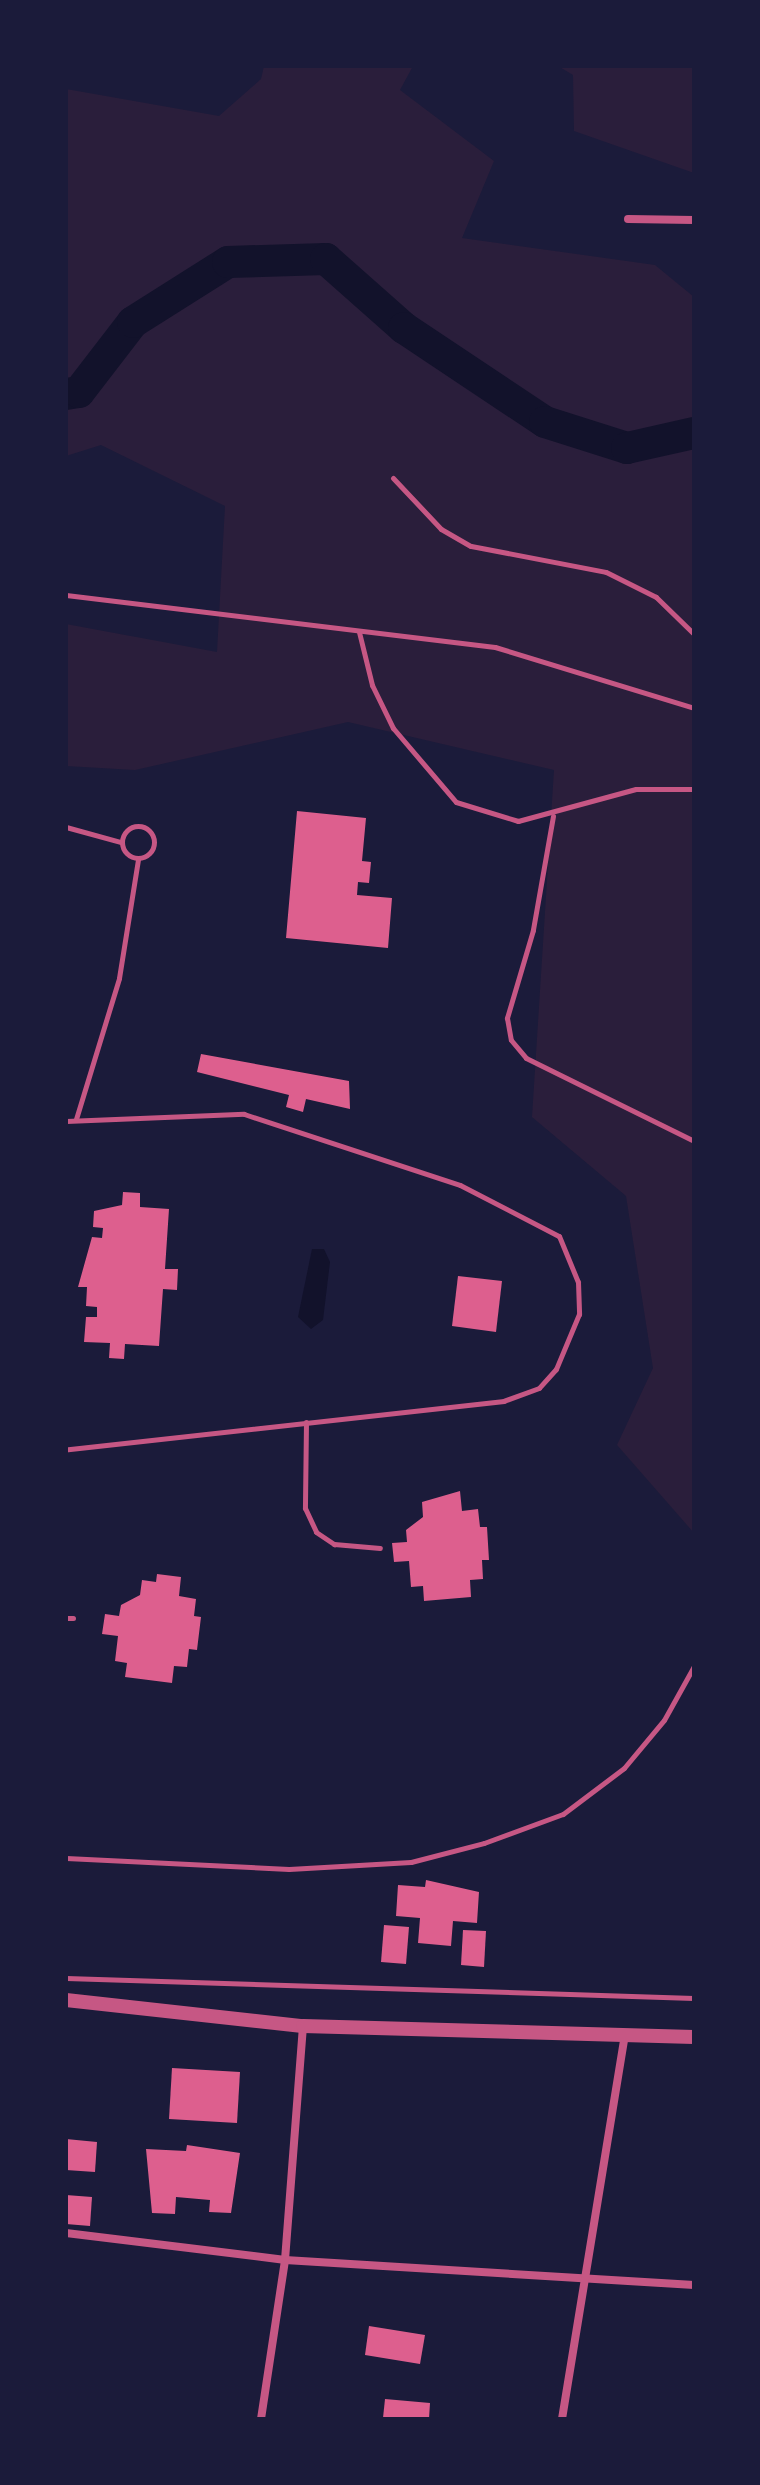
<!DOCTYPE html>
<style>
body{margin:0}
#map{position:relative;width:760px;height:2485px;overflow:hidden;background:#1b1b3a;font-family:"Alegreya Sans",sans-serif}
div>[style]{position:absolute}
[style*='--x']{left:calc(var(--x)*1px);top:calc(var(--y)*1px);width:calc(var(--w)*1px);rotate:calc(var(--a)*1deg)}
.green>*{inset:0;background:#2a1e3b}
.water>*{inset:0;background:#12122b}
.river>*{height:32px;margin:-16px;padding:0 16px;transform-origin:16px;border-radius:16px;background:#12122b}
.building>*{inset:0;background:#dd5f8e}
.service>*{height:5px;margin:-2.5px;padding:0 2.5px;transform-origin:2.5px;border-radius:2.5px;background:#c65784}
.service>.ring{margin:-2.5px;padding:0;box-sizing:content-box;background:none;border:5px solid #c65784;border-radius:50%}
.minor>*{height:8px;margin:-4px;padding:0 4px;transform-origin:4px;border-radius:4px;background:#c65784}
.tertiary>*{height:14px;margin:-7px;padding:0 7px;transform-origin:7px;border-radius:7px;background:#c65784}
span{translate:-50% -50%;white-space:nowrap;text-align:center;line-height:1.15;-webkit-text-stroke:7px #1b1b3a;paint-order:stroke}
.frame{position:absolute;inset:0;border:68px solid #1b1b3a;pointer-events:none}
</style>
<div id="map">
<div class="green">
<div style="clip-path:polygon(264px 66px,413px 66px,400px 90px,494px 161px,462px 238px,655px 265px,694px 297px,694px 1533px,617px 1445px,653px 1368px,626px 1196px,532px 1117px,554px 770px,348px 722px,135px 770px,66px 766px,66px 624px,217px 652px,225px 506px,101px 445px,66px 456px,66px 89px,219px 116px,261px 79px)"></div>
<div style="clip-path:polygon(558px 66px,694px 66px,694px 173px,574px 131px,573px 75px)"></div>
</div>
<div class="water">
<div style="clip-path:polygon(312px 1249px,324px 1249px,330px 1262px,323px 1320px,311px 1329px,298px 1317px)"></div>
</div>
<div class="river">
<div style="--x:66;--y:394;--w:13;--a:-9"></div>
<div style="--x:79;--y:392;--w:88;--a:-52.4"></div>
<div style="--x:133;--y:322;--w:112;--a:-32.3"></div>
<div style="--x:228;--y:262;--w:98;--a:-1.8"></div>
<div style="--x:326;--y:259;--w:104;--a:41.5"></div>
<div style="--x:404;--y:328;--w:169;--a:33.7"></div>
<div style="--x:545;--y:422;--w:86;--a:17.6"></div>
<div style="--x:627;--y:448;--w:69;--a:-12.6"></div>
</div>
<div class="building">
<div style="clip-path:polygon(297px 811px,366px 818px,362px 861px,371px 862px,369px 883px,358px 882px,357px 895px,392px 898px,388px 948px,286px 938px)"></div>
<div style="clip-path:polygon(201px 1054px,349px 1081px,350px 1109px,306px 1099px,303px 1112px,286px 1107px,289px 1095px,197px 1072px)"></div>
<div style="clip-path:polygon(123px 1192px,140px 1193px,140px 1207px,169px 1209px,165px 1269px,178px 1269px,177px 1290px,163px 1289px,159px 1346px,125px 1344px,124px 1359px,109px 1358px,110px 1343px,84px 1342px,86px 1317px,97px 1317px,97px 1307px,86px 1306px,87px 1287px,78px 1287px,92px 1237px,102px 1238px,103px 1228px,93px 1227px,94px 1211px,122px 1205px)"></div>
<div style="clip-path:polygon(458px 1276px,502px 1281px,496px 1332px,452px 1326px)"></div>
<div style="clip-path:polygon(460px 1491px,462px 1511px,478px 1509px,480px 1527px,487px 1527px,489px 1560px,482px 1560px,483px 1579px,470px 1580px,471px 1597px,424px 1601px,423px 1586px,411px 1587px,409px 1561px,394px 1562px,392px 1543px,407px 1542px,406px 1530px,423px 1517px,422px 1502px)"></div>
<div style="clip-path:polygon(157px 1574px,181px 1577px,179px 1596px,196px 1599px,194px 1616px,201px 1617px,197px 1650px,189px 1649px,187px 1667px,174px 1666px,172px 1683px,125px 1677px,127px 1663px,115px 1661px,118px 1636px,102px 1634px,105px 1614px,119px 1616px,121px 1605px,140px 1595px,142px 1580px,156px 1582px)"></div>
<div style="clip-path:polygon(426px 1880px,479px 1892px,477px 1923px,453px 1921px,451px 1946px,418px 1943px,420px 1918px,396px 1916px,398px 1885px,425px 1887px)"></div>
<div style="clip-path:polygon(384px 1925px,409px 1927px,406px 1964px,381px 1962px)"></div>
<div style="clip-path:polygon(463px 1930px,486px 1931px,484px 1967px,461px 1965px)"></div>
<div style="clip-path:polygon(172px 2068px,240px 2072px,237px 2123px,169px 2119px)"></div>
<div style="clip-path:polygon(66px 2139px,97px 2142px,95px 2172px,66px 2170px)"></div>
<div style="clip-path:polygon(187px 2145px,240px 2153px,231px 2213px,209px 2212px,210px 2200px,176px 2197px,175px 2214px,152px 2213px,146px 2149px,186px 2151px)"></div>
<div style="clip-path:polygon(66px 2195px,92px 2197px,90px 2226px,66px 2224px)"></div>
<div style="clip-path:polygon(369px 2326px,425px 2335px,420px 2364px,365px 2355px)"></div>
<div style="clip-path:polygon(385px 2399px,430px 2403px,429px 2419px,383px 2418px)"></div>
</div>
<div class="service">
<div style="--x:393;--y:478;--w:70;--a:46.7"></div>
<div style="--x:441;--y:529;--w:34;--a:30"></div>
<div style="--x:471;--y:546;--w:137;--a:10.9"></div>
<div style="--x:606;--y:572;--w:56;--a:26.6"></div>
<div style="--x:656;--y:597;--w:53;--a:44.2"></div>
<div style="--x:66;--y:595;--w:432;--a:6.9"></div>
<div style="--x:495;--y:647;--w:208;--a:17"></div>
<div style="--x:359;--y:632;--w:55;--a:76.2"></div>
<div style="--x:372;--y:685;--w:48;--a:64"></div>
<div style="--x:393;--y:728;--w:97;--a:49.6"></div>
<div style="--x:456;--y:802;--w:65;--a:17"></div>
<div style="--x:518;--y:821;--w:122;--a:-15.2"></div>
<div style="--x:636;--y:789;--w:58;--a:0"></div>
<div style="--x:553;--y:816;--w:116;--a:100"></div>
<div style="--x:533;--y:930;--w:92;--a:106.5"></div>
<div style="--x:507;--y:1018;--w:22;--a:80"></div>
<div style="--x:511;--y:1040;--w:23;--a:50"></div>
<div style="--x:526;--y:1058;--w:187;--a:26.3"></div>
<div class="ring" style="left:122px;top:826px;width:27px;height:27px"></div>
<div style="--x:66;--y:827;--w:57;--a:15.3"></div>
<div style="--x:76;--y:1119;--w:147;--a:-73"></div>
<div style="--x:119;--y:978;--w:121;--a:-80.9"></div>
<div style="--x:66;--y:1121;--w:178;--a:-2.3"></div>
<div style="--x:244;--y:1114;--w:227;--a:18.2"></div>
<div style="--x:460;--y:1185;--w:111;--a:27.3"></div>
<div style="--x:559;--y:1236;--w:50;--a:67.6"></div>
<div style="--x:578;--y:1282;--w:32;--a:88"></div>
<div style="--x:579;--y:1314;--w:60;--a:112.7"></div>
<div style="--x:556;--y:1369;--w:25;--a:132"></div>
<div style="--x:539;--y:1388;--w:37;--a:160"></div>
<div style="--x:504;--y:1401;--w:441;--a:173.7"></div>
<div style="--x:306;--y:1422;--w:86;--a:90.7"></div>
<div style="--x:305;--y:1508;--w:26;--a:65"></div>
<div style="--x:316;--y:1532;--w:22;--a:34"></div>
<div style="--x:334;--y:1544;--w:46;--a:5"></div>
<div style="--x:66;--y:1618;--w:7;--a:0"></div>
<div style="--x:66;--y:1858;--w:223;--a:2.8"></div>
<div style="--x:289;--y:1869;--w:122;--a:-3.3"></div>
<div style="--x:411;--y:1862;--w:75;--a:-14.6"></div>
<div style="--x:484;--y:1843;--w:84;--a:-20.2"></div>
<div style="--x:563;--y:1814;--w:76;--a:-37"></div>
<div style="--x:624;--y:1768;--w:62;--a:-50.2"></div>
<div style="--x:664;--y:1720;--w:62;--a:-60.9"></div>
<div style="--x:66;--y:1978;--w:628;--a:1.82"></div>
</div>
<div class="minor">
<div style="--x:628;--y:219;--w:66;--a:0.9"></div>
<div style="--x:66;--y:2233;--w:221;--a:7"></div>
<div style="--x:285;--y:2260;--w:410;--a:3.5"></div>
<div style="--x:261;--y:2419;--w:161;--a:-81.4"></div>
<div style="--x:285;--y:2260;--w:235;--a:-85.6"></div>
<div style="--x:562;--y:2419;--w:390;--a:-80.7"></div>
</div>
<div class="tertiary">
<div style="--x:66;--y:2000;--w:238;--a:6.3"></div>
<div style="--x:303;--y:2026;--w:391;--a:1.6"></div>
</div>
<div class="frame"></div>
</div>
